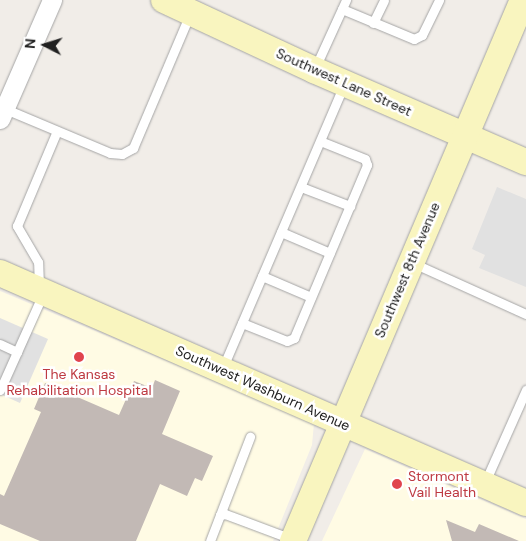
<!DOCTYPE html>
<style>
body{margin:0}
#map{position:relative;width:526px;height:541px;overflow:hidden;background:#f1ede8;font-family:"DM Sans",sans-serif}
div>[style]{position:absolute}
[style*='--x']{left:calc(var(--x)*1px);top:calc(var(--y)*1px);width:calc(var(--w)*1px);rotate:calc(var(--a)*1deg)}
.education>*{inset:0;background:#fffbe4}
.parking>*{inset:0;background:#e1e1e1}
.building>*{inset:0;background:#c2b9b5}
.roads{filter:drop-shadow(0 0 1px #a5a5a5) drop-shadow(0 0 1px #a5a5a5)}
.lane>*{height:9px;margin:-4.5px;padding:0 4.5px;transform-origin:4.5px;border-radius:4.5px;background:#fff}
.street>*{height:19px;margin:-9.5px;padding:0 9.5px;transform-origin:9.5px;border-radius:9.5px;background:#fff}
.secondary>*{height:26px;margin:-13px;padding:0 13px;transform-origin:13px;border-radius:13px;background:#f9f5bf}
.dots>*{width:14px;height:14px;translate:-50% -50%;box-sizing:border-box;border:2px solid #fff;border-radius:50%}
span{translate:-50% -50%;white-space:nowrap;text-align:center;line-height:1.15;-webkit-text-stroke:5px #fff;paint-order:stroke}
.street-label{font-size:14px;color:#212121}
.health-label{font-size:14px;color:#be3a42}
.left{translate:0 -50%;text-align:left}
.north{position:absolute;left:20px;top:20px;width:50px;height:50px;-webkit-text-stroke:4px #fff;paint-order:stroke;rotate:275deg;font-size:14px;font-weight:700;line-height:20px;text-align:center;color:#212121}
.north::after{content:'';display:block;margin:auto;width:18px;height:22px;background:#212121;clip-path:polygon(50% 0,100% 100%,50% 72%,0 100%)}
</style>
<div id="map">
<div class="education">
<div style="clip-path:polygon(0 291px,314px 423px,312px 445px,273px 541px,0 541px)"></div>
<div style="clip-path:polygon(365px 449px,526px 519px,526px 541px,322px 541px)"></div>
</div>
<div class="parking">
<div style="clip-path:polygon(497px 187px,526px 199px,526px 287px,479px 268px,485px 255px,472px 249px)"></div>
<div style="clip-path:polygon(0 318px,48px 339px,20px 403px,0 394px)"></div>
</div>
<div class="building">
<div style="clip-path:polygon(155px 380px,180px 391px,162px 434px,213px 456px,202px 481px,195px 478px,187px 496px,160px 484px,136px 541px,40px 541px,0 524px,0 494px,4px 496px,41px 412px,34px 409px,45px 383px,119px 415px,134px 381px,152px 388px)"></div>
<div style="clip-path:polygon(446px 520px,475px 532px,479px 524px,519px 541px,452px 541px)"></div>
</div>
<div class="roads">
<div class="lane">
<div style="--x:342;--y:9;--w:78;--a:22.6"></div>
<div style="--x:414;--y:39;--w:9;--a:-27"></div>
<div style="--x:422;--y:35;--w:39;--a:-64"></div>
<div style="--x:373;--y:23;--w:25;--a:-64"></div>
<div style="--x:315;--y:68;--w:75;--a:-65.5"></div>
<div style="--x:3;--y:108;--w:116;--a:22.8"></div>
<div style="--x:110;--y:153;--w:12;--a:5"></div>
<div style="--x:122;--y:154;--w:13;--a:-29"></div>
<div style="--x:133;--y:148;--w:146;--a:-67"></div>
<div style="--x:301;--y:187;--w:53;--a:21.2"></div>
<div style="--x:281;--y:232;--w:53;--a:23.2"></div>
<div style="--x:413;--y:263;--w:124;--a:24.3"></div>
<div style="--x:262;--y:276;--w:53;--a:23.2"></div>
<div style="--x:39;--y:287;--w:25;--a:-92"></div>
<div style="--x:38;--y:262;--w:42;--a:-120.3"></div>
<div style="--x:17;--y:226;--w:103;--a:-67.2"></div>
<div style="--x:242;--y:323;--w:48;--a:21.8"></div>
<div style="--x:287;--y:341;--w:8;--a:-23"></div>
<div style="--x:294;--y:338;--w:188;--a:-67.1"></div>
<div style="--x:367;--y:165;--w:6;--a:-108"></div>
<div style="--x:365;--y:159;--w:48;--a:-158.2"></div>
<div style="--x:0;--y:344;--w:19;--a:25"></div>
<div style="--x:223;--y:367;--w:307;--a:-66.8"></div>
<div style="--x:0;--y:390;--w:105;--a:-65.9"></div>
<div style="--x:485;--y:482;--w:101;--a:-66"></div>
<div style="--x:220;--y:515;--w:84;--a:-69"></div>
<div style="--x:210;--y:541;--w:28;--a:-69"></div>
<div style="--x:220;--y:515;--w:5;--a:-11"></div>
<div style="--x:225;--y:514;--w:72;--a:20.5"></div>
</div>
<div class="street">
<div style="--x:0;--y:119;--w:130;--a:-66.4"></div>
</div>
<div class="secondary">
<div style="--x:164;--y:0;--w:166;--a:25"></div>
<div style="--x:314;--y:70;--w:231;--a:23.5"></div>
<div style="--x:0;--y:273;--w:574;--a:23.62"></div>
<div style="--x:293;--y:541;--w:588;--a:-66.97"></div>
</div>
</div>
<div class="dots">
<div style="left:79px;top:357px;background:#e0444e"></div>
<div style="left:397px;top:484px;background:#e0444e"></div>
</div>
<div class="street-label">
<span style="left:344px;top:82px;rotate:24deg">Southwest Lane Street</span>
<span style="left:407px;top:270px;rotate:-67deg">Southwest 8th Avenue</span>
<span style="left:263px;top:388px;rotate:24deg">Southwest Washburn Avenue</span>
</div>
<div class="health-label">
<span style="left:79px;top:382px">The Kansas<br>Rehabilitation Hospital</span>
<span class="left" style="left:408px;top:484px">Stormont<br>Vail Health</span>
</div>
<div class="north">N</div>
</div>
